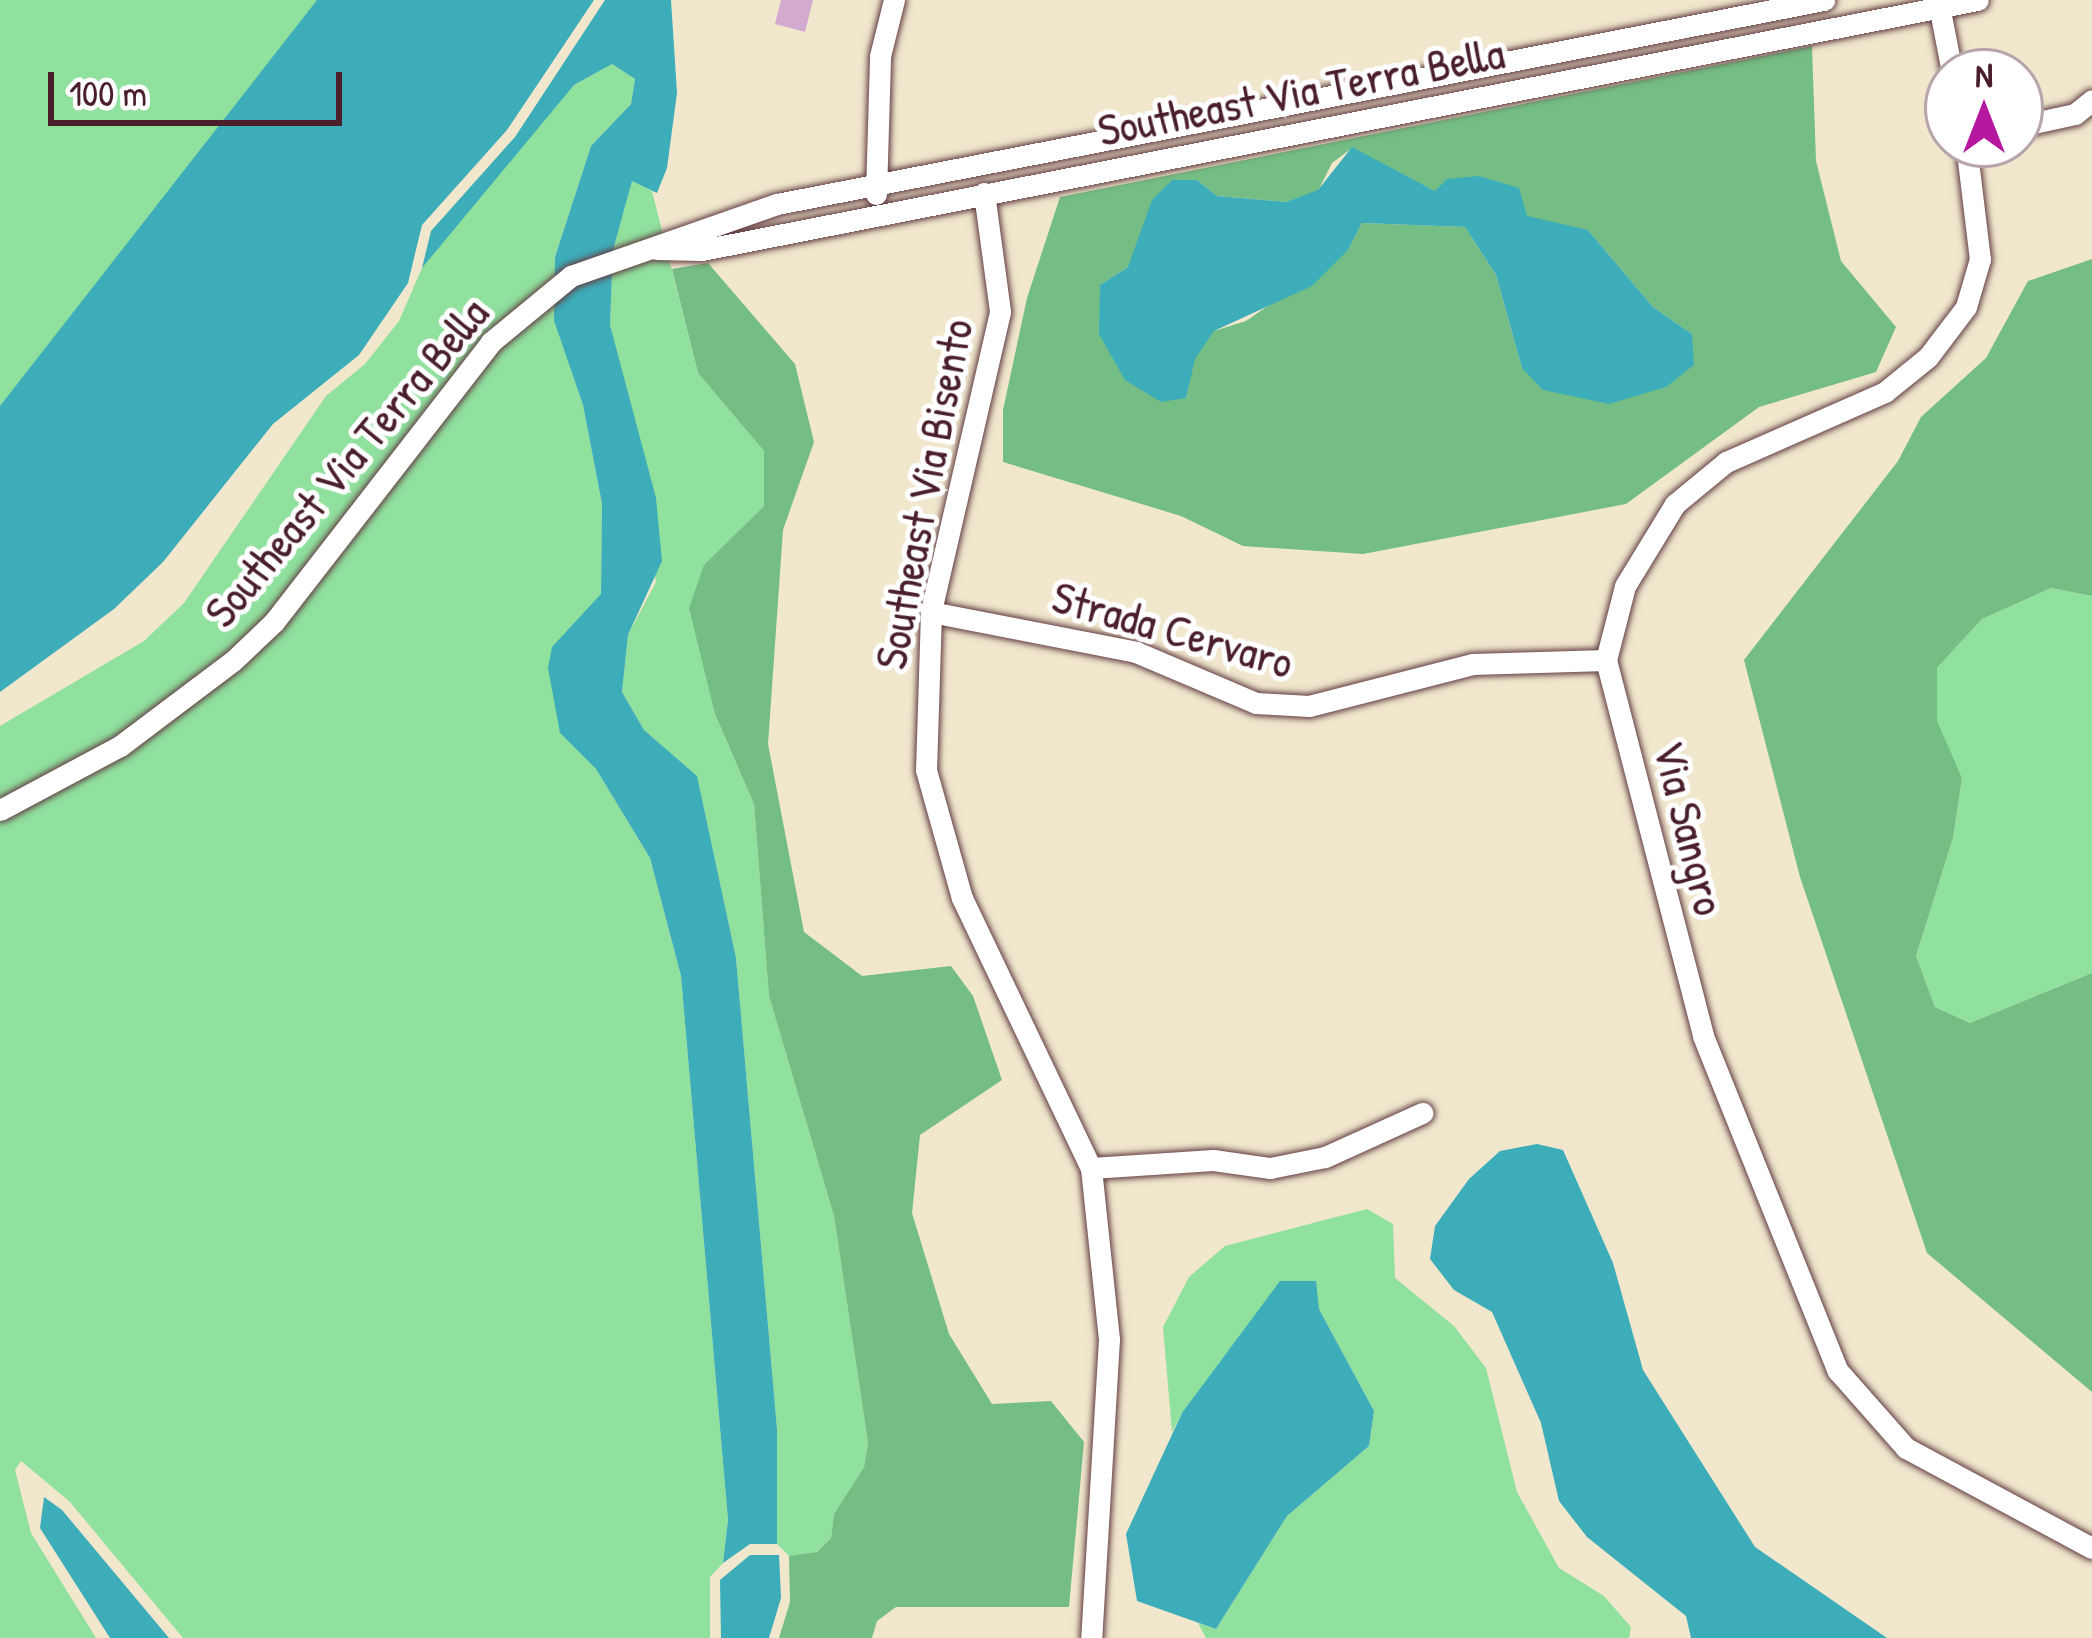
<!DOCTYPE html>
<style>
body{margin:0}
#map{position:relative;width:2092px;height:1638px;overflow:hidden;background:#f0e7cd;font-family:"Patrick Hand",sans-serif}
div>[style]{position:absolute}
[style*='--x']{left:calc(var(--x)*1px);top:calc(var(--y)*1px);width:calc(var(--w)*1px);rotate:calc(var(--a)*1deg)}
.green>*{inset:0;background:#90e09e}
.forest>*{inset:0;background:#74be85}
.water>*{inset:0;background:#3dadb9}
.building>*{inset:0;background:#d2abce}
.roads{filter:drop-shadow(0 0 3px #633d43) drop-shadow(0 0 3px #633d43)}
.street>*{height:21px;margin:-10.5px;padding:0 10.5px;transform-origin:10.5px;border-radius:10.5px;background:#fff}
span{translate:-50% -50%;white-space:nowrap;text-align:center;line-height:1.15;-webkit-text-stroke:10px #fff;paint-order:stroke}
.street-label{font-size:45px;color:#4a1f2b}
.north{position:absolute;left:1924px;top:48px;width:120px;height:120px;box-sizing:border-box;background:#fff;border:3px solid #b7a5aa;border-radius:50%;rotate:0deg;font-size:33px;font-weight:700;line-height:48px;text-align:center;color:#4a1f2b}
.north::after{content:'';display:block;margin:auto;width:42px;height:54px;background:#b5179e;clip-path:polygon(50% 0,100% 100%,50% 72%,0 100%)}
.scale{position:absolute;left:48px;top:72px;width:294px;height:54px;box-sizing:border-box;border:6px solid #4a1f2b;border-top:0;padding-left:15px;font-size:36px;line-height:42px;white-space:nowrap;color:#4a1f2b;-webkit-text-stroke:9px #fff;paint-order:stroke}
</style>
<div id="map">
<div class="green">
<div style="clip-path:polygon(0 0,412px 0,0 564px)"></div>
<div style="clip-path:polygon(612px 64px,635px 79px,631px 104px,591px 146px,555px 257px,554px 321px,583px 405px,602px 504px,601px 595px,560px 733px,596px 769px,650px 858px,681px 976px,728px 1520px,723px 1563px,710px 1577px,710px 1638px,183px 1638px,70px 1502px,21px 1461px,15px 1470px,31px 1533px,96px 1638px,0 1638px,0 726px,144px 641px,184px 603px,326px 396px,365px 364px,399px 321px,422px 268px,515px 148px,574px 85px)"></div>
<div style="clip-path:polygon(632px 180px,652px 191px,698px 373px,764px 451px,764px 506px,705px 565px,715px 714px,754px 804px,769px 996px,834px 1216px,868px 1443px,864px 1467px,834px 1514px,831px 1538px,817px 1552px,790px 1557px,777px 1544px,777px 1429px,736px 958px,697px 777px,644px 730px,622px 692px,628px 635px,656px 582px,610px 325px,613px 249px)"></div>
<div style="clip-path:polygon(2051px 588px,2092px 596px,2092px 973px,1970px 1023px,1935px 1007px,1916px 956px,1953px 838px,1962px 778px,1936px 721px,1937px 668px,1982px 619px)"></div>
<div style="clip-path:polygon(1367px 1209px,1393px 1224px,1395px 1278px,1454px 1326px,1486px 1368px,1517px 1492px,1559px 1568px,1604px 1596px,1631px 1627px,1629px 1638px,1206px 1638px,1198px 1623px,1216px 1629px,1287px 1516px,1369px 1446px,1374px 1411px,1319px 1309px,1182px 1413px,1172px 1432px,1163px 1327px,1189px 1277px,1225px 1246px)"></div>
</div>
<div class="forest">
<div style="clip-path:polygon(evenodd,1812px 46px,1816px 161px,1841px 261px,1896px 327px,1876px 372px,1759px 407px,1626px 504px,1363px 554px,1243px 546px,1181px 516px,1003px 462px,1003px 410px,1027px 298px,1060px 197px,1812px 46px,1352px 148px,1435px 191px,1546px 226px,1588px 230px,1653px 307px,1692px 334px,1522px 368px,1496px 275px,1465px 227px,1362px 223px,1348px 250px,1246px 321px,1214px 331px,1194px 358px,1186px 398px,1100px 285px,1128px 267px,1197px 180px,1217px 196px,1286px 202px,1318px 191px,1332px 163px,1352px 148px)"></div>
<div style="clip-path:polygon(2092px 259px,2092px 596px,2051px 588px,1982px 619px,1937px 668px,1937px 721px,1962px 778px,1953px 838px,1916px 956px,1935px 1007px,1970px 1023px,2092px 973px,2092px 1392px,1927px 1253px,1800px 877px,1744px 660px,1898px 461px,1921px 417px,1986px 358px,2028px 281px)"></div>
<div style="clip-path:polygon(708px 263px,795px 364px,814px 442px,783px 530px,768px 744px,804px 932px,862px 976px,951px 966px,973px 996px,1002px 1080px,920px 1135px,912px 1213px,949px 1334px,992px 1404px,1051px 1401px,1084px 1442px,1069px 1607px,896px 1607px,877px 1621px,872px 1638px,779px 1638px,790px 1602px,789px 1556px,817px 1552px,831px 1538px,834px 1514px,864px 1467px,868px 1443px,834px 1216px,769px 996px,754px 804px,715px 714px,689px 608px,704px 565px,764px 506px,764px 451px,698px 373px,672px 269px)"></div>
</div>
<div class="water">
<div style="clip-path:polygon(317px 0,594px 0,507px 130px,422px 225px,408px 283px,359px 355px,273px 424px,163px 562px,114px 609px,0 692px,0 406px)"></div>
<div style="clip-path:polygon(605px 0,671px 0,677px 93px,667px 168px,657px 193px,632px 181px,613px 250px,610px 325px,656px 498px,662px 561px,628px 635px,622px 692px,644px 730px,697px 776px,736px 958px,777px 1429px,777px 1544px,750px 1544px,723px 1563px,728px 1520px,681px 976px,650px 858px,596px 769px,560px 733px,548px 668px,552px 647px,601px 594px,602px 504px,583px 405px,554px 321px,555px 257px,591px 146px,631px 104px,635px 79px,612px 64px,574px 85px,422px 268px,431px 231px,515px 137px)"></div>
<div style="clip-path:polygon(1352px 147px,1435px 191px,1447px 179px,1479px 176px,1519px 188px,1527px 216px,1588px 230px,1653px 307px,1692px 334px,1694px 365px,1666px 387px,1609px 404px,1543px 390px,1522px 368px,1496px 275px,1465px 227px,1362px 223px,1348px 250px,1312px 286px,1214px 331px,1195px 359px,1186px 398px,1161px 402px,1125px 380px,1099px 334px,1100px 285px,1128px 267px,1152px 200px,1172px 180px,1197px 180px,1217px 196px,1286px 202px,1318px 190px)"></div>
<div style="clip-path:polygon(1537px 1144px,1563px 1150px,1613px 1263px,1643px 1370px,1755px 1547px,1887px 1638px,1691px 1638px,1686px 1616px,1587px 1537px,1559px 1501px,1541px 1423px,1492px 1312px,1454px 1290px,1430px 1259px,1435px 1226px,1469px 1179px,1500px 1151px)"></div>
<div style="clip-path:polygon(1280px 1281px,1316px 1281px,1319px 1309px,1374px 1411px,1369px 1446px,1287px 1516px,1216px 1629px,1137px 1601px,1126px 1534px,1182px 1413px)"></div>
<div style="clip-path:polygon(44px 1497px,62px 1510px,169px 1638px,110px 1638px,40px 1528px)"></div>
<div style="clip-path:polygon(750px 1555px,779px 1555px,781px 1598px,769px 1638px,721px 1638px,720px 1580px)"></div>
</div>
<div class="building">
<div style="clip-path:polygon(781px 0,813px 0,805px 32px,775px 24px)"></div>
</div>
<div class="roads">
<div class="street">
<div style="--x:1938;--y:0;--w:73;--a:79"></div>
<div style="--x:2020;--y:126;--w:56;--a:-12.3"></div>
<div style="--x:2075;--y:114;--w:22;--a:-39"></div>
<div style="--x:1966;--y:144;--w:116;--a:83.1"></div>
<div style="--x:1980;--y:259;--w:50;--a:106.3"></div>
<div style="--x:1966;--y:307;--w:63;--a:127.2"></div>
<div style="--x:1928;--y:357;--w:55;--a:140.9"></div>
<div style="--x:1885;--y:392;--w:174;--a:156.2"></div>
<div style="--x:1726;--y:462;--w:66;--a:140.5"></div>
<div style="--x:1675;--y:504;--w:96;--a:121.4"></div>
<div style="--x:1625;--y:586;--w:76;--a:104.4"></div>
<div style="--x:1606;--y:660;--w:388;--a:75.5"></div>
<div style="--x:1703;--y:1036;--w:361;--a:68.1"></div>
<div style="--x:1838;--y:1371;--w:103;--a:48.6"></div>
<div style="--x:1906;--y:1448;--w:211;--a:28.3"></div>
<div style="--x:984;--y:193;--w:120;--a:82.3"></div>
<div style="--x:1000;--y:312;--w:308;--a:103"></div>
<div style="--x:931;--y:612;--w:158;--a:91.8"></div>
<div style="--x:926;--y:770;--w:133;--a:74.3"></div>
<div style="--x:962;--y:898;--w:299;--a:64.5"></div>
<div style="--x:1091;--y:1168;--w:172;--a:84"></div>
<div style="--x:1109;--y:1339;--w:300;--a:93.4"></div>
<div style="--x:876;--y:194;--w:138;--a:-88.3"></div>
<div style="--x:880;--y:56;--w:58;--a:-76"></div>
<div style="--x:656;--y:249;--w:46;--a:1.2"></div>
<div style="--x:702;--y:250;--w:1300;--a:-11.09"></div>
<div style="--x:931;--y:612;--w:209;--a:11"></div>
<div style="--x:1136;--y:652;--w:130;--a:23"></div>
<div style="--x:1256;--y:703;--w:53;--a:3.2"></div>
<div style="--x:1309;--y:706;--w:168;--a:-14.4"></div>
<div style="--x:1472;--y:664;--w:134;--a:-1.7"></div>
<div style="--x:0;--y:810;--w:136;--a:-28.1"></div>
<div style="--x:120;--y:746;--w:141;--a:-37"></div>
<div style="--x:233;--y:661;--w:57;--a:-43.6"></div>
<div style="--x:274;--y:622;--w:354;--a:-52.2"></div>
<div style="--x:491;--y:342;--w:104;--a:-39.5"></div>
<div style="--x:571;--y:276;--w:218;--a:-19.3"></div>
<div style="--x:777;--y:204;--w:1067;--a:-11.03"></div>
<div style="--x:1091;--y:1168;--w:122;--a:-3.8"></div>
<div style="--x:1213;--y:1160;--w:58;--a:8"></div>
<div style="--x:1270;--y:1168;--w:56;--a:-11.3"></div>
<div style="--x:1325;--y:1157;--w:107;--a:-24.4"></div>
</div>
</div>
<div class="street-label">
<span style="left:1301px;top:91px;rotate:-11deg">Southeast Via Terra Bella</span>
<span style="left:346px;top:462px;rotate:-50deg">Southeast Via Terra Bella</span>
<span style="left:923px;top:494px;rotate:-79deg">Southeast Via Bisento</span>
<span style="left:1173px;top:629px;rotate:16deg">Strada Cervaro</span>
<span style="left:1690px;top:828px;rotate:76deg">Via Sangro</span>
</div>
<div class="north">N</div>
<div class="scale">100 m</div>
</div>
